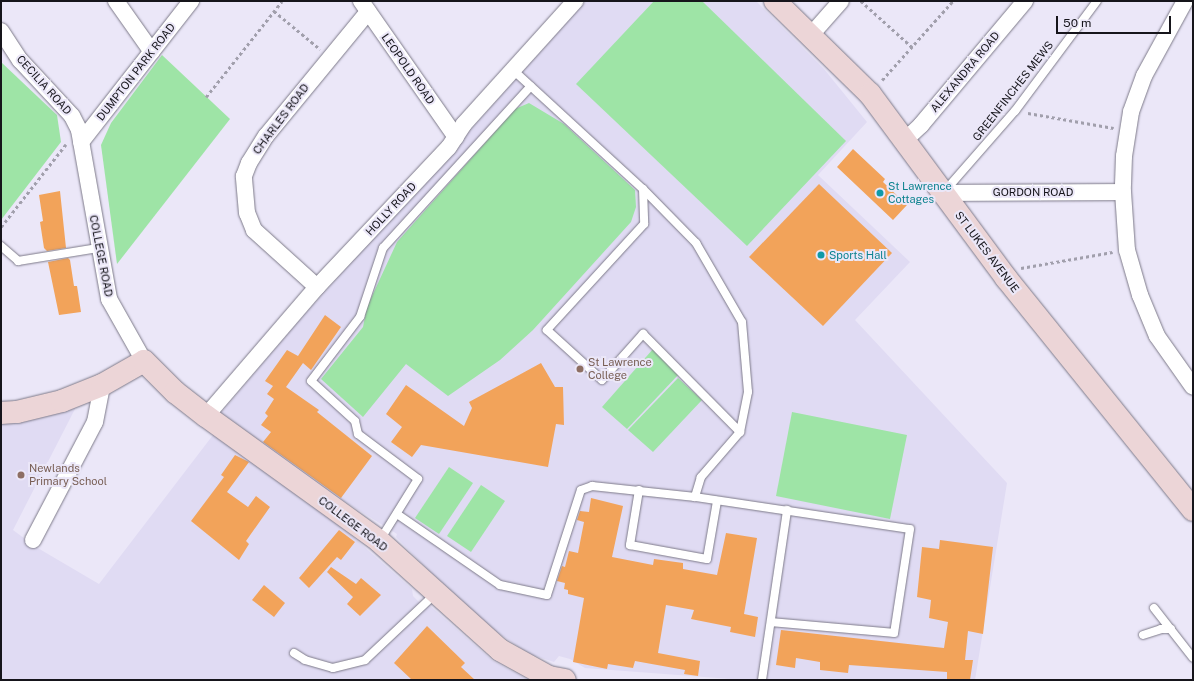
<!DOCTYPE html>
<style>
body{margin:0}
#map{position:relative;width:1194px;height:681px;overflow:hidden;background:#ebe7f8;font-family:"Public Sans",sans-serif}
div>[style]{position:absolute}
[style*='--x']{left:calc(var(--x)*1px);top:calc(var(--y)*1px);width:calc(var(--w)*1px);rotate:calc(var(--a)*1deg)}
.built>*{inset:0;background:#e0dbf3}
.green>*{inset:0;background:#9ee4a6}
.building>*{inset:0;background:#f2a35a}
.path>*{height:2.5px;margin-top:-1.25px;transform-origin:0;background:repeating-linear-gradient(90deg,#a19fac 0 3px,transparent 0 6px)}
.roads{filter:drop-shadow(0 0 1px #7d7a89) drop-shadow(0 0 1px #7d7a89)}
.lane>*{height:8px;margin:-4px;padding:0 4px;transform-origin:4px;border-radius:4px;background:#fff}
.street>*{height:16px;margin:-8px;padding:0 8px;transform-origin:8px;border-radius:8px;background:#fff}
.secondary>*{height:22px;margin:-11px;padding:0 11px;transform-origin:11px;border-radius:11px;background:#ecd5d7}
.dots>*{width:11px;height:11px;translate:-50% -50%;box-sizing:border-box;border:2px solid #ebe7f8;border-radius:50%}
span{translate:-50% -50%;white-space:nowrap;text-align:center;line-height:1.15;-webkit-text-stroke:4px #ebe7f8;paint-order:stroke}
.street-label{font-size:11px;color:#16151b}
.culture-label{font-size:11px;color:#0d838f}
.left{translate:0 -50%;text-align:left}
.education-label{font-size:11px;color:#785e54}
.frame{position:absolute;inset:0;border:2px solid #16151b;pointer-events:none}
.scale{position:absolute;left:1056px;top:16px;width:115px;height:18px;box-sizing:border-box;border:2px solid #16151b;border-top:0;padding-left:5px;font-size:12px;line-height:14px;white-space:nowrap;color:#16151b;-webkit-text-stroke:3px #ebe7f8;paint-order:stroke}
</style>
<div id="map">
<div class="built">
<div style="clip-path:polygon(586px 1px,756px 1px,824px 69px,867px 122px,818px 175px,910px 262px,855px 320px,1007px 483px,975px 680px,744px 680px,585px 668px,570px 659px,559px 656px,554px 662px,529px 654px,494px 630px,440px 582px,396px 537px,397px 534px,328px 491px,221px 413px,296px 324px)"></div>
<div style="clip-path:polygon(76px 407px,13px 530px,36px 547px,99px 584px,213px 435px,345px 530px,412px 589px,413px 596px,420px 603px,428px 604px,493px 661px,529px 680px,1px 680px,1px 420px)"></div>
</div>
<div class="green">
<div style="clip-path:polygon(654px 1px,702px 1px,846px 141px,747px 246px,576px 84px)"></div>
<div style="clip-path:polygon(162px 55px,230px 119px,117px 264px,101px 145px,111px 123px)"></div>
<div style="clip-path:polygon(1px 62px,57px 115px,61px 142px,1px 220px)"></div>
<div style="clip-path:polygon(529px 103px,564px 124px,635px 190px,636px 207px,631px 222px,533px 330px,500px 360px,448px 396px,406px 364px,363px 417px,321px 379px,363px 327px,367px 307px,397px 242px,515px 109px)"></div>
<div style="clip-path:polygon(653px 349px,679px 374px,627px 429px,602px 407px)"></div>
<div style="clip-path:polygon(678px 378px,702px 400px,653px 452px,628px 430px)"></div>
<div style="clip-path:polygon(792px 412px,907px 435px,890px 519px,776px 496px)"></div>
<div style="clip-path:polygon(449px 467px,473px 483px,439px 534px,415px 518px)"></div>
<div style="clip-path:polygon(481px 485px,505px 501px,471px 552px,447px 536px)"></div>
</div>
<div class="building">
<div style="clip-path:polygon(853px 149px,885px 179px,883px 182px,907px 205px,893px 220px,837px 167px)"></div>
<div style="clip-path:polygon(819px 184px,892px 253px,823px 326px,749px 257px)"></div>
<div style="clip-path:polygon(60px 191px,66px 248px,47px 251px,44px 248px,40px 222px,43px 221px,39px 195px)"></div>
<div style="clip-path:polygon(68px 258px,70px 260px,74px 286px,77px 286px,81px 312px,59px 315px,48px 262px)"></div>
<div style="clip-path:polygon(325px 315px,341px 327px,311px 370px,303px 363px,286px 387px,319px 410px,317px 412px,372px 456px,341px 498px,263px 442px,271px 432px,261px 425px,268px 416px,265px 413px,274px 399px,267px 394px,273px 386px,265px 381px,287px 350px,298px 356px)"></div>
<div style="clip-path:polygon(541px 363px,555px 387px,563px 387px,564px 425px,556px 424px,548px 467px,421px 445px,412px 457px,391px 442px,402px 427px,386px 414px,406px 385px,464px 426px,472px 408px,469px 402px)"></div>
<div style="clip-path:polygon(235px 455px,249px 462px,227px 492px,248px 507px,256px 496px,270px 507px,246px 541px,249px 544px,239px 560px,191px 521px,224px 477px,221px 475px)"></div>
<div style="clip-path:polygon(591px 498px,623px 506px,612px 557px,653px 565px,654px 559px,683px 563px,683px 569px,717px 575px,726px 533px,757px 538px,744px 614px,758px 617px,755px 637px,730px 632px,731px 627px,691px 619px,694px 610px,666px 605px,658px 653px,700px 661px,698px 676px,684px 674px,685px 670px,635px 661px,633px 668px,608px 664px,607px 669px,573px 662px,584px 598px,568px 594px,568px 590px,564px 589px,565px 583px,557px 581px,562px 566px,565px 567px,569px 551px,578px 553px,584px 522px,577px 520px,580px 511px,589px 512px)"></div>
<div style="clip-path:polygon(339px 530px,355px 542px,341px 560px,337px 557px,309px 588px,299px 578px)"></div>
<div style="clip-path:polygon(940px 540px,993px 547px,983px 634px,968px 631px,965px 660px,973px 660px,970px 680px,947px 679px,947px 672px,849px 665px,848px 673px,820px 670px,820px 662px,796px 658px,795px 668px,776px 665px,781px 630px,944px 648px,948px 622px,929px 618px,931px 600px,917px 597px,922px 547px,939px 549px)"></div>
<div style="clip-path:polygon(331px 567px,356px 584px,361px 578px,381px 595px,360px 616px,347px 604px,353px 597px,327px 572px)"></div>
<div style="clip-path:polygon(264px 585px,285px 603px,274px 617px,252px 600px)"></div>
<div style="clip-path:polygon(427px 626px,465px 663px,461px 667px,475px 680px,412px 680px,394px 663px)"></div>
</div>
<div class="path">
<div style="--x:861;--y:1;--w:69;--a:42"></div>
<div style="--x:274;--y:11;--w:60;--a:39.6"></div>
<div style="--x:882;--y:80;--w:106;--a:-48.1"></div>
<div style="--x:206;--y:97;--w:122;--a:-51.6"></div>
<div style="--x:1028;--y:113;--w:87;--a:9.9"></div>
<div style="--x:1;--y:227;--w:105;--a:-51.9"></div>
<div style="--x:1021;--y:268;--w:93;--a:-9.9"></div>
</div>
<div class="roads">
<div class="lane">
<div style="--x:513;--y:70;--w:176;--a:42.5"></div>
<div style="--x:643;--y:189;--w:76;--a:45.5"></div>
<div style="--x:696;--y:243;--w:91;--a:59.8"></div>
<div style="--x:742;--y:322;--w:70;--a:85.1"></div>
<div style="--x:748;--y:392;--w:41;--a:101.3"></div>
<div style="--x:740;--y:432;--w:60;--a:130.9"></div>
<div style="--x:701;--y:477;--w:21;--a:107"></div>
<div style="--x:643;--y:189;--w:35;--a:88"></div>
<div style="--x:644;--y:224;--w:144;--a:132.5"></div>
<div style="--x:547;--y:330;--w:74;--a:42.3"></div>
<div style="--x:602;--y:380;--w:62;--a:-48.3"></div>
<div style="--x:643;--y:334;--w:138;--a:45.3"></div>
<div style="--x:944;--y:192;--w:108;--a:-48.8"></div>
<div style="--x:1015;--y:111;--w:137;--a:-53.3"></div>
<div style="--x:1;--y:246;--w:23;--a:41"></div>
<div style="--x:18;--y:261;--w:81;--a:-9.2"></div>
<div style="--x:639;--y:490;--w:56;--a:99.3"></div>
<div style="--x:630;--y:545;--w:78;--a:10.3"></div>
<div style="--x:707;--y:559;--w:59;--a:-80.2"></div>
<div style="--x:397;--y:514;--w:125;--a:34.6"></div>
<div style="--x:500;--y:585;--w:48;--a:12"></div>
<div style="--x:547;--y:595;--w:110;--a:-72.1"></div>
<div style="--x:581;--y:490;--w:12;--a:-20"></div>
<div style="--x:592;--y:486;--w:104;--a:6.1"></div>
<div style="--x:695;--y:497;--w:217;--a:8.5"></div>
<div style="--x:910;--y:529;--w:105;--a:98.7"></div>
<div style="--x:894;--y:633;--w:123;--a:-174.9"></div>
<div style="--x:380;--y:540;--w:72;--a:-58.1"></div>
<div style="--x:418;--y:479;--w:75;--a:-143.1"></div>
<div style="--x:358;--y:434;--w:13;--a:-103"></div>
<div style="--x:355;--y:421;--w:59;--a:-137.7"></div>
<div style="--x:311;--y:381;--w:81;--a:-52.6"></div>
<div style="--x:360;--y:317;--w:73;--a:-71.6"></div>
<div style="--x:383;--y:248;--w:219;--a:-47.6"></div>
<div style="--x:1154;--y:608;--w:63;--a:52"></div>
<div style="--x:1143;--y:635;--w:19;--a:-18"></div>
<div style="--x:1161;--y:629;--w:10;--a:0"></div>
<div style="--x:294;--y:653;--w:13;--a:32"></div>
<div style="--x:305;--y:660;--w:29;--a:16"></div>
<div style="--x:333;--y:668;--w:33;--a:-14"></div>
<div style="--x:365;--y:660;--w:98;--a:-43.3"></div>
<div style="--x:762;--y:680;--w:172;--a:-81.6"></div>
</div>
<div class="street">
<div style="--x:116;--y:1;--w:62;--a:54.8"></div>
<div style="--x:361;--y:1;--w:166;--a:55.1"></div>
<div style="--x:1185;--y:1;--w:85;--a:118.7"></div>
<div style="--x:1144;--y:76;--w:38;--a:110"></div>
<div style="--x:1131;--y:112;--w:45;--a:99"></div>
<div style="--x:1124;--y:156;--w:36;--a:92"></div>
<div style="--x:1123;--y:192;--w:58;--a:86.1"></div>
<div style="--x:1127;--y:250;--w:47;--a:73.9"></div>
<div style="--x:1140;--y:295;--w:44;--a:67.5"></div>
<div style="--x:1157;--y:336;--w:62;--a:54.8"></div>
<div style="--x:1;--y:31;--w:35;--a:57"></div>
<div style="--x:20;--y:60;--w:76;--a:47.1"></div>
<div style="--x:72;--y:116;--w:16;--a:63"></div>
<div style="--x:79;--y:130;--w:172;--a:79.9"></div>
<div style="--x:109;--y:299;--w:71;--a:60.6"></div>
<div style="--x:811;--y:35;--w:45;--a:-48.6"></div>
<div style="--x:81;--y:142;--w:179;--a:-52"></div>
<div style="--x:903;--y:142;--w:25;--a:-43"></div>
<div style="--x:921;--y:125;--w:162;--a:-50"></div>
<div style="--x:943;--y:193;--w:180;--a:-0.3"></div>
<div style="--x:317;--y:287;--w:85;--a:-137.9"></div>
<div style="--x:254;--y:230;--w:18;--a:-112"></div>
<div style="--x:247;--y:213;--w:37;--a:-95"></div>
<div style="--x:244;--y:176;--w:14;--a:-69"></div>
<div style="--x:249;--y:163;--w:32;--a:-58"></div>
<div style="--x:266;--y:136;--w:161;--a:-50.6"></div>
<div style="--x:206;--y:416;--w:170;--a:-49.3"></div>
<div style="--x:317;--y:287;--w:192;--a:-46.7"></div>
<div style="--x:449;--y:147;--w:27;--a:-57"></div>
<div style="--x:464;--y:124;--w:166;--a:-47.9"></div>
<div style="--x:33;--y:540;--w:133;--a:-62.3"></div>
<div style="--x:95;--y:422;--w:38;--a:-79"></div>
</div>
<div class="secondary">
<div style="--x:775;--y:1;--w:133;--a:44.4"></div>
<div style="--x:870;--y:94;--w:229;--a:53.5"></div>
<div style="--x:1006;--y:278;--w:298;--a:51.1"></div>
<div style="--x:1;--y:413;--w:16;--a:-4"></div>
<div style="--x:17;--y:412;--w:46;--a:-13.7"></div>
<div style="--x:62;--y:401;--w:43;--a:-21.8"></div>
<div style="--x:102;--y:385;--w:48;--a:-29.7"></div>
<div style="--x:144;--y:361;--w:44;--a:45"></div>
<div style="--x:175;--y:392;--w:39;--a:38"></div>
<div style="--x:206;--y:416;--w:213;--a:35.8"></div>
<div style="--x:379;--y:541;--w:163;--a:42"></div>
<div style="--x:500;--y:650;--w:56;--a:28.9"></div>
<div style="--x:549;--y:677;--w:16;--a:11"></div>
</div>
</div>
<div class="dots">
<div style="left:880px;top:193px;background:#0f9aa8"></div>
<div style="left:821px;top:255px;background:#0f9aa8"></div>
<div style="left:580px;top:369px;background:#8d6e63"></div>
<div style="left:21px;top:475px;background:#8d6e63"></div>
</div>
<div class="street-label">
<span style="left:408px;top:69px;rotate:55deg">LEOPOLD ROAD</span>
<span style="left:136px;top:72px;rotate:-52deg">DUMPTON PARK ROAD</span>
<span style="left:965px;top:72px;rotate:-50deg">ALEXANDRA ROAD</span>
<span style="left:44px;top:85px;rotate:48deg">CECILIA ROAD</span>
<span style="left:1013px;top:91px;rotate:-52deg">GREENFINCHES MEWS</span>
<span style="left:281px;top:119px;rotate:-53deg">CHARLES ROAD</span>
<span style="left:1033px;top:192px">GORDON ROAD</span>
<span style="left:391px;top:209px;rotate:-47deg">HOLLY ROAD</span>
<span style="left:987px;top:252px;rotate:53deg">ST LUKES AVENUE</span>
<span style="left:101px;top:256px;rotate:79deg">COLLEGE ROAD</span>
<span style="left:353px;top:524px;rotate:37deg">COLLEGE ROAD</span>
</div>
<div class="culture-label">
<span class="left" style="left:888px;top:193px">St Lawrence<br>Cottages</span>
<span class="left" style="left:829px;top:255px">Sports Hall</span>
</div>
<div class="education-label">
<span class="left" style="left:588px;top:369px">St Lawrence<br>College</span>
<span class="left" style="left:29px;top:475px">Newlands<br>Primary School</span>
</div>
<div class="frame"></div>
<div class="scale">50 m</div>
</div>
